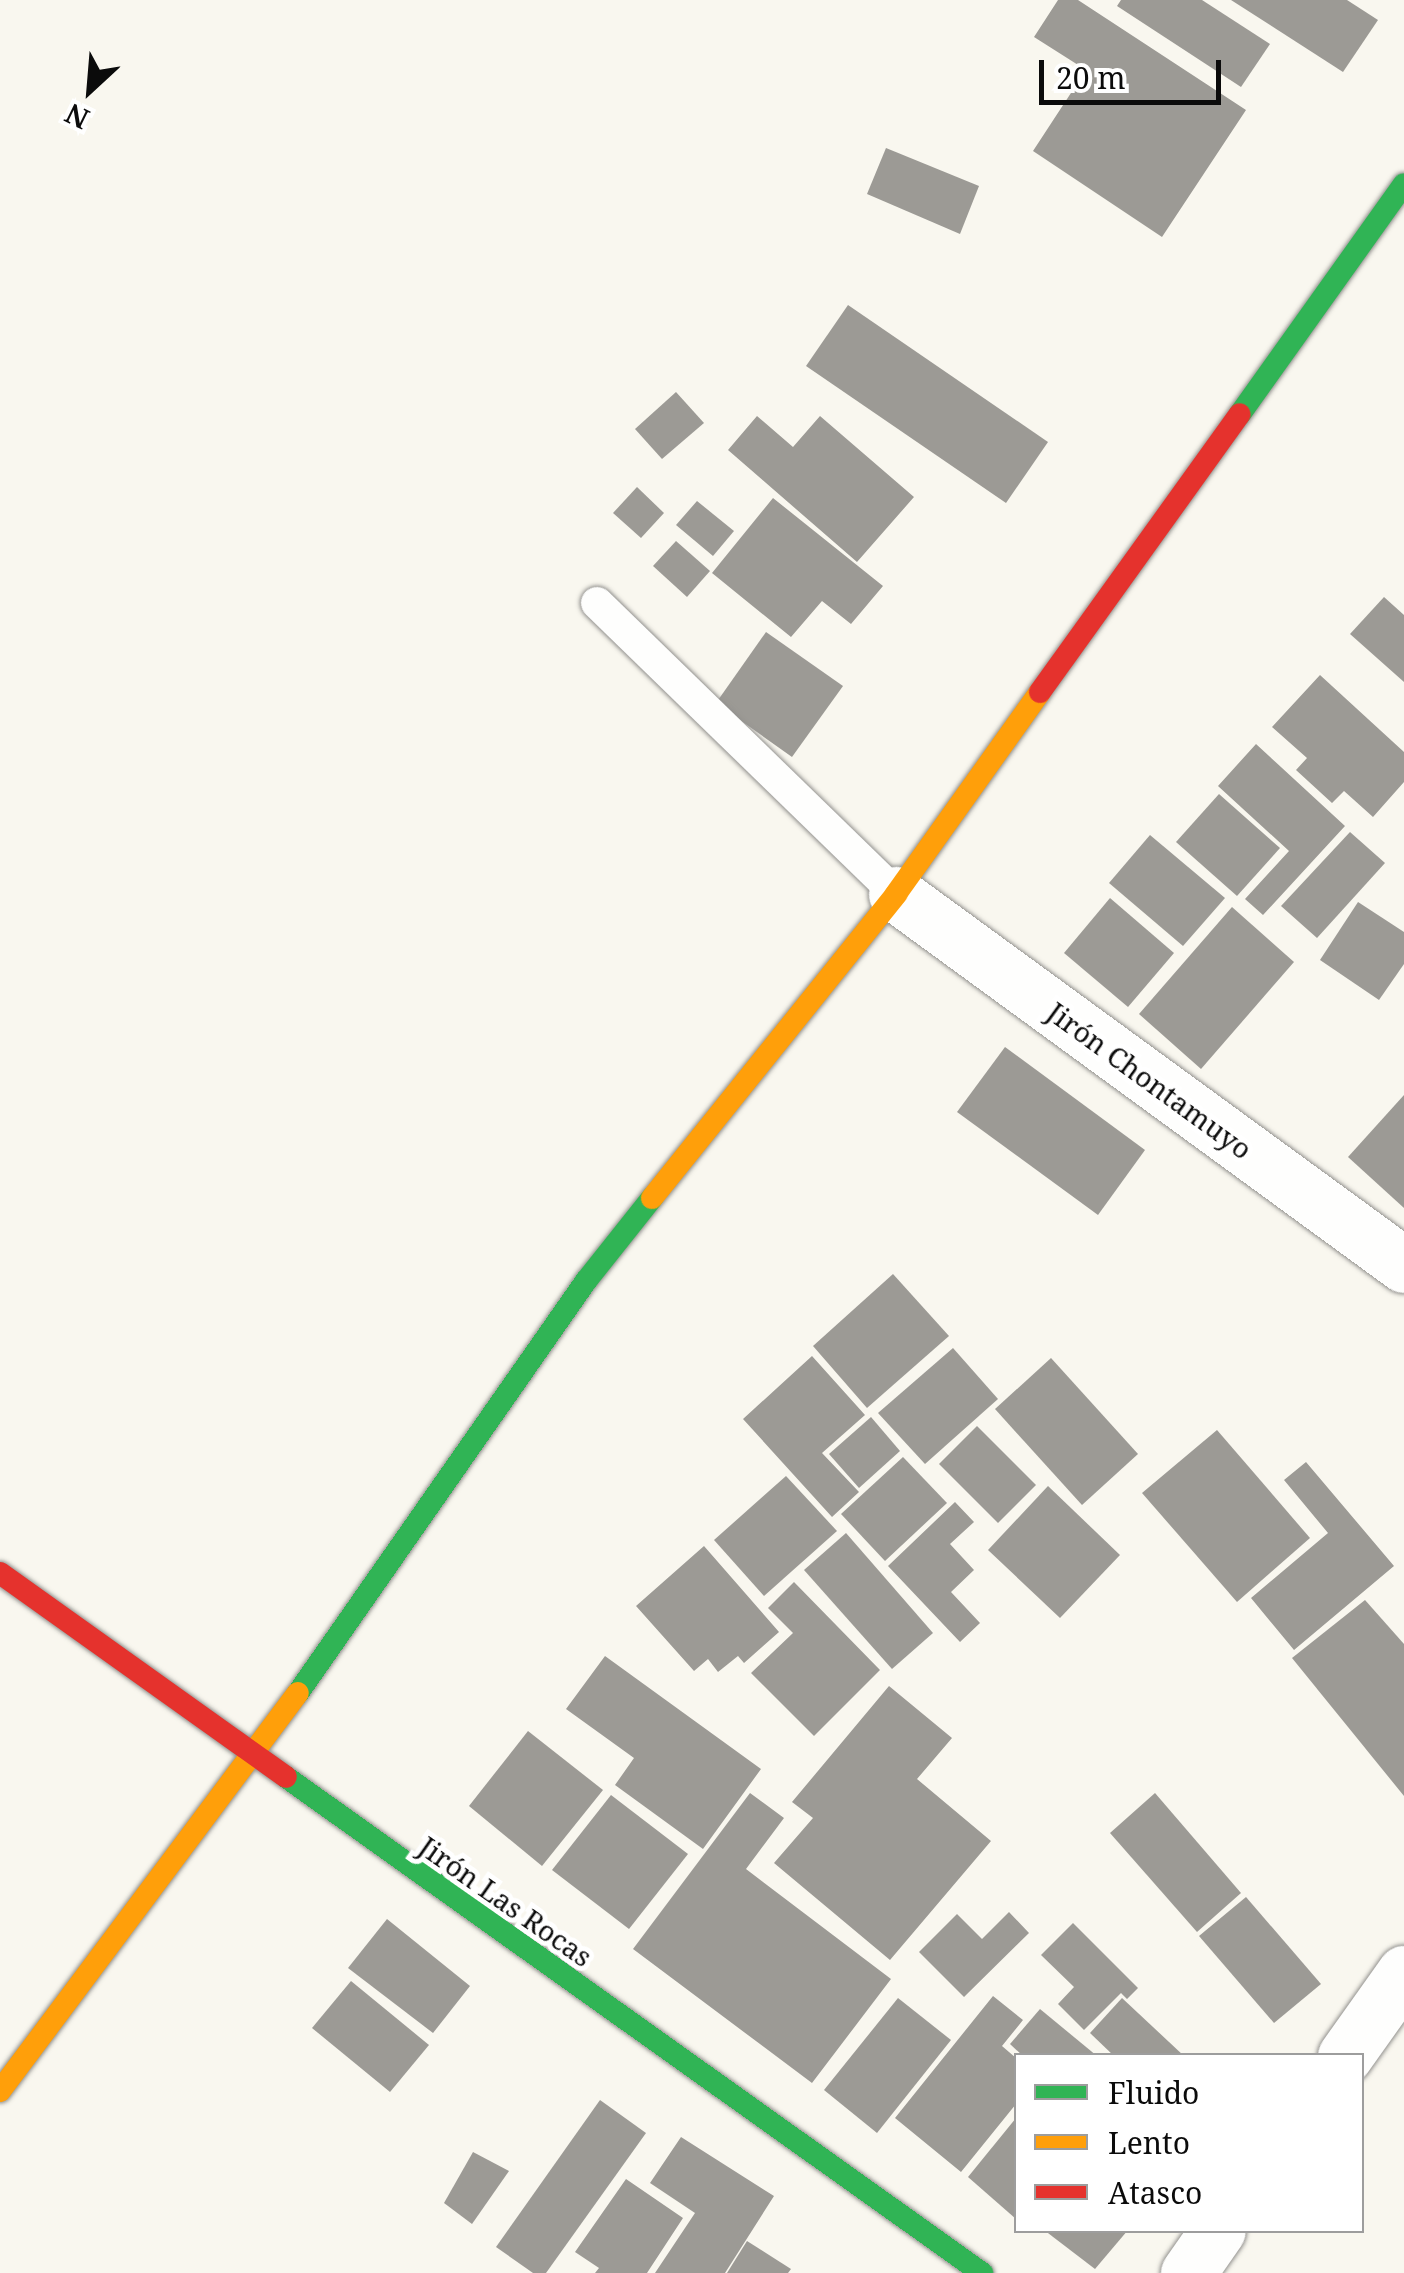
<!DOCTYPE html>
<meta charset="utf-8">
<style>
body{margin:0}
#map{position:relative;width:1404px;height:2273px;overflow:hidden;background:#f9f7ef;font-family:"Noto Serif",serif}
div>[style]{position:absolute}
[style*='--x']{left:calc(var(--x)*1px);top:calc(var(--y)*1px);width:calc(var(--w)*1px);rotate:calc(var(--a)*1deg)}
.building>*{inset:0;background:#9c9a95}
.roads{filter:drop-shadow(0 0 2px #92918e) drop-shadow(0 0 2px #92918e)}
.lane>*{height:32px;margin:-16px;padding:0 16px;transform-origin:16px;border-radius:16px;background:#fefefd}
.street>*{height:55px;margin:-27.5px;padding:0 27.5px;transform-origin:27.5px;border-radius:27.5px;background:#fefefd}
.fast>*{height:22px;margin:-11px;padding:0 11px;transform-origin:11px;border-radius:11px;background:#30b455}
.slow>*{height:22px;margin:-11px;padding:0 11px;transform-origin:11px;border-radius:11px;background:#ff9f0a}
.jam>*{height:22px;margin:-11px;padding:0 11px;transform-origin:11px;border-radius:11px;background:#e5322d}
span{translate:-50% -50%;white-space:nowrap;text-align:center;line-height:1.15;-webkit-text-stroke:10px #fff;paint-order:stroke}
.street-label{font-size:28px;color:#0b0b0b}
.legend{position:absolute;left:1014px;top:2053px;width:350px;height:180px;box-sizing:border-box;background:#fff;border:2px solid #9d9d9d;margin:0;padding:12px 18px;list-style:none;font-size:30px;color:#0b0b0b}
.legend li{display:flex;align-items:center;gap:20px;height:50px}
.legend b{width:50px;border:2px solid #9d9d9d}
.north{position:absolute;left:40px;top:40px;width:100px;height:100px;-webkit-text-stroke:8px #fff;paint-order:stroke;rotate:206deg;font-size:28px;font-weight:700;line-height:40px;text-align:center;color:#0b0b0b}
.north::after{content:'';display:block;margin:auto;width:35px;height:45px;background:#0b0b0b;clip-path:polygon(50% 0,100% 100%,50% 72%,0 100%)}
.scale{position:absolute;left:1039px;top:60px;width:182px;height:45px;box-sizing:border-box;border:5px solid #0b0b0b;border-top:0;padding-left:12px;font-size:30px;line-height:35px;white-space:nowrap;color:#0b0b0b;-webkit-text-stroke:8px #fff;paint-order:stroke}
</style>
<div id="map">
<div class="building">
<div style="clip-path:polygon(1058px 0,1078px 0,1246px 110px,1162px 237px,1033px 151px,1086px 70px,1034px 37px)"></div>
<div style="clip-path:polygon(1121px 0,1202px 0,1270px 44px,1241px 87px,1117px 6px)"></div>
<div style="clip-path:polygon(1231px 0,1347px 0,1378px 20px,1343px 72px)"></div>
<div style="clip-path:polygon(886px 148px,979px 186px,960px 234px,867px 194px)"></div>
<div style="clip-path:polygon(848px 305px,1048px 442px,1006px 503px,806px 366px)"></div>
<div style="clip-path:polygon(676px 392px,704px 423px,662px 459px,635px 429px)"></div>
<div style="clip-path:polygon(757px 416px,793px 447px,820px 416px,914px 497px,857px 562px,728px 450px)"></div>
<div style="clip-path:polygon(637px 487px,664px 513px,641px 538px,613px 513px)"></div>
<div style="clip-path:polygon(773px 498px,883px 586px,851px 624px,822px 601px,791px 637px,712px 573px)"></div>
<div style="clip-path:polygon(697px 501px,734px 531px,713px 556px,676px 525px)"></div>
<div style="clip-path:polygon(676px 541px,710px 571px,687px 597px,653px 566px)"></div>
<div style="clip-path:polygon(1384px 597px,1404px 615px,1404px 682px,1350px 634px)"></div>
<div style="clip-path:polygon(766px 632px,843px 686px,792px 757px,716px 703px)"></div>
<div style="clip-path:polygon(1320px 675px,1404px 752px,1404px 782px,1373px 817px,1344px 791px,1332px 803px,1296px 770px,1307px 758px,1272px 727px)"></div>
<div style="clip-path:polygon(1256px 744px,1345px 826px,1263px 915px,1245px 899px,1289px 851px,1218px 786px)"></div>
<div style="clip-path:polygon(1219px 794px,1280px 848px,1237px 896px,1176px 842px)"></div>
<div style="clip-path:polygon(1350px 832px,1385px 863px,1317px 938px,1281px 906px)"></div>
<div style="clip-path:polygon(1150px 835px,1225px 898px,1183px 946px,1109px 883px)"></div>
<div style="clip-path:polygon(1110px 898px,1174px 953px,1128px 1007px,1064px 953px)"></div>
<div style="clip-path:polygon(1358px 902px,1404px 932px,1404px 964px,1379px 1000px,1320px 960px)"></div>
<div style="clip-path:polygon(1232px 907px,1294px 962px,1201px 1069px,1139px 1014px)"></div>
<div style="clip-path:polygon(1005px 1047px,1145px 1150px,1098px 1215px,957px 1112px)"></div>
<div style="clip-path:polygon(1404px 1095px,1404px 1208px,1348px 1157px)"></div>
<div style="clip-path:polygon(893px 1274px,949px 1336px,867px 1408px,813px 1346px)"></div>
<div style="clip-path:polygon(953px 1348px,998px 1399px,925px 1464px,878px 1413px)"></div>
<div style="clip-path:polygon(812px 1356px,865px 1415px,822px 1453px,859px 1492px,832px 1517px,743px 1419px)"></div>
<div style="clip-path:polygon(1051px 1358px,1138px 1454px,1082px 1505px,995px 1409px)"></div>
<div style="clip-path:polygon(871px 1417px,900px 1451px,859px 1488px,829px 1454px)"></div>
<div style="clip-path:polygon(977px 1426px,1036px 1485px,998px 1523px,939px 1464px)"></div>
<div style="clip-path:polygon(1217px 1430px,1310px 1538px,1237px 1602px,1142px 1493px)"></div>
<div style="clip-path:polygon(903px 1457px,947px 1503px,885px 1561px,841px 1514px)"></div>
<div style="clip-path:polygon(1306px 1462px,1394px 1566px,1294px 1650px,1251px 1598px,1328px 1533px,1284px 1480px)"></div>
<div style="clip-path:polygon(786px 1476px,837px 1531px,764px 1596px,714px 1540px)"></div>
<div style="clip-path:polygon(1048px 1486px,1120px 1555px,1060px 1618px,988px 1550px)"></div>
<div style="clip-path:polygon(955px 1502px,974px 1522px,950px 1544px,974px 1570px,951px 1592px,980px 1623px,960px 1642px,888px 1566px)"></div>
<div style="clip-path:polygon(846px 1533px,933px 1633px,892px 1669px,804px 1570px)"></div>
<div style="clip-path:polygon(704px 1546px,779px 1632px,744px 1663px,738px 1656px,718px 1672px,708px 1659px,694px 1671px,636px 1606px)"></div>
<div style="clip-path:polygon(794px 1582px,880px 1670px,814px 1736px,751px 1673px,793px 1633px,768px 1608px)"></div>
<div style="clip-path:polygon(1365px 1600px,1404px 1644px,1404px 1796px,1292px 1658px)"></div>
<div style="clip-path:polygon(605px 1656px,761px 1769px,703px 1849px,615px 1785px,634px 1758px,566px 1709px)"></div>
<div style="clip-path:polygon(889px 1686px,952px 1738px,917px 1779px,991px 1841px,890px 1960px,774px 1863px,813px 1818px,792px 1802px)"></div>
<div style="clip-path:polygon(528px 1731px,603px 1790px,542px 1866px,469px 1806px)"></div>
<div style="clip-path:polygon(750px 1793px,784px 1818px,746px 1869px,891px 1979px,812px 2083px,633px 1949px)"></div>
<div style="clip-path:polygon(1155px 1793px,1241px 1893px,1197px 1932px,1110px 1833px)"></div>
<div style="clip-path:polygon(611px 1795px,688px 1854px,629px 1929px,552px 1870px)"></div>
<div style="clip-path:polygon(1246px 1897px,1321px 1984px,1274px 2023px,1199px 1936px)"></div>
<div style="clip-path:polygon(1009px 1912px,1029px 1933px,964px 1997px,919px 1952px,957px 1914px,982px 1939px)"></div>
<div style="clip-path:polygon(387px 1919px,470px 1986px,433px 2033px,348px 1968px)"></div>
<div style="clip-path:polygon(1073px 1923px,1138px 1988px,1127px 1999px,1121px 1993px,1084px 2030px,1058px 2004px,1074px 1987px,1041px 1955px)"></div>
<div style="clip-path:polygon(351px 1981px,429px 2045px,390px 2092px,312px 2028px)"></div>
<div style="clip-path:polygon(993px 1996px,1023px 2020px,1002px 2046px,1016px 2058px,1016px 2104px,961px 2172px,895px 2118px)"></div>
<div style="clip-path:polygon(898px 1998px,951px 2040px,877px 2133px,824px 2090px)"></div>
<div style="clip-path:polygon(1122px 1998px,1184px 2056px,1114px 2056px,1090px 2033px)"></div>
<div style="clip-path:polygon(1040px 2009px,1097px 2056px,1023px 2056px,1010px 2044px)"></div>
<div style="clip-path:polygon(600px 2100px,646px 2133px,546px 2273px,533px 2273px,496px 2247px)"></div>
<div style="clip-path:polygon(1016px 2118px,1016px 2219px,968px 2177px)"></div>
<div style="clip-path:polygon(681px 2137px,774px 2196px,725px 2273px,655px 2273px,695px 2213px,650px 2183px)"></div>
<div style="clip-path:polygon(473px 2152px,509px 2171px,472px 2224px,444px 2203px)"></div>
<div style="clip-path:polygon(626px 2179px,683px 2218px,647px 2273px,595px 2273px,599px 2268px,575px 2252px)"></div>
<div style="clip-path:polygon(1044px 2230px,1128px 2230px,1095px 2269px)"></div>
<div style="clip-path:polygon(747px 2241px,791px 2269px,788px 2273px,727px 2273px)"></div>
</div>
<div class="roads">
<div class="lane">
<div style="--x:597;--y:603;--w:417;--a:44.2"></div>
</div>
<div class="street">
<div style="--x:896;--y:894;--w:629;--a:36.14"></div>
<div style="--x:1345;--y:2056;--w:102;--a:-54.6"></div>
<div style="--x:1188;--y:2273;--w:52;--a:-55.1"></div>
</div>
<div class="fast">
<div style="--x:1240;--y:414;--w:282;--a:-54.5"></div>
<div style="--x:298;--y:1693;--w:503;--a:-55.05"></div>
<div style="--x:586;--y:1281;--w:106;--a:-51.5"></div>
<div style="--x:286;--y:1777;--w:855;--a:35.48"></div>
</div>
<div class="slow">
<div style="--x:652;--y:1198;--w:390;--a:-51.2"></div>
<div style="--x:896;--y:894;--w:248;--a:-54.5"></div>
<div style="--x:0;--y:2091;--w:497;--a:-53.2"></div>
</div>
<div class="jam">
<div style="--x:1040;--y:692;--w:342;--a:-54.3"></div>
<div style="--x:0;--y:1573;--w:351;--a:35.5"></div>
</div>
</div>
<div class="street-label">
<span style="left:1150px;top:1080px;rotate:36deg">Jirón Chontamuyo</span>
<span style="left:506px;top:1901px;rotate:35deg">Jirón Las Rocas</span>
</div>
<ul class="legend">
<li><b style="height:12px;background:#30b455"></b>Fluido</li>
<li><b style="height:12px;background:#ff9f0a"></b>Lento</li>
<li><b style="height:12px;background:#e5322d"></b>Atasco</li>
</ul>
<div class="north">N</div>
<div class="scale">20 m</div>
</div>
